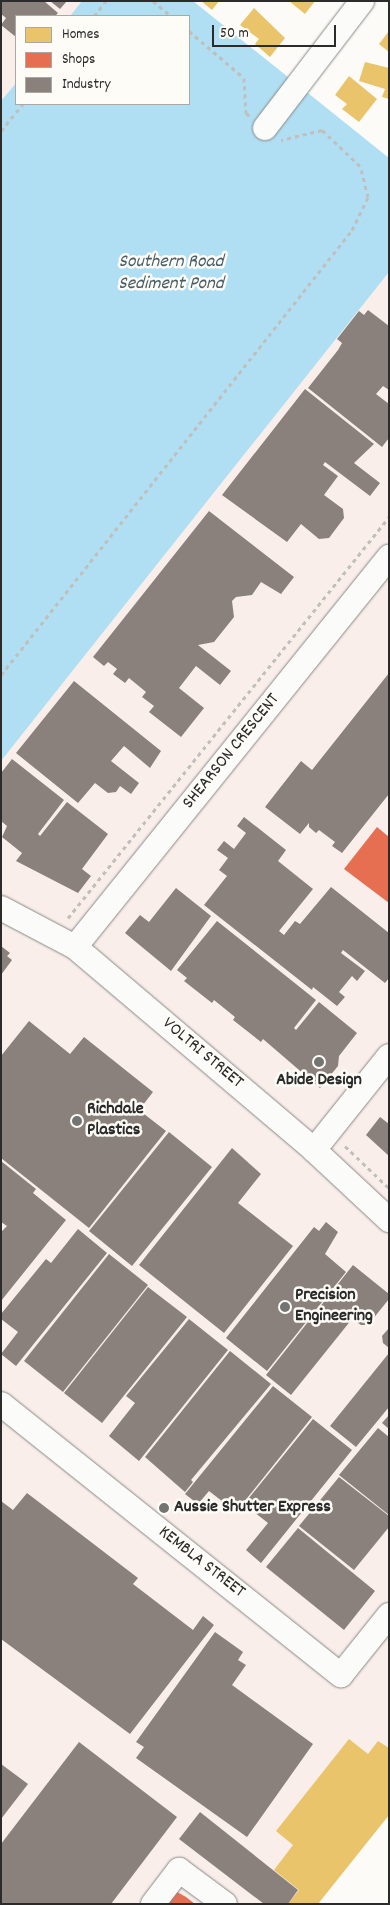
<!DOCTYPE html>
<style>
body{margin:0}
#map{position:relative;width:390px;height:1905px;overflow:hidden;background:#fcfbf8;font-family:Dekko,sans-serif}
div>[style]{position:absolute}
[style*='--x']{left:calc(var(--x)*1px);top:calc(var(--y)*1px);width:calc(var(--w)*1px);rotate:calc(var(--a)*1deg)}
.built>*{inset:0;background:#f9eeea}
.water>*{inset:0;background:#b0dff3}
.homes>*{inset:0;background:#e9c46a}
.shops>*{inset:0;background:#e76f51}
.industry>*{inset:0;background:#8a817c}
.path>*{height:3px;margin-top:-1.5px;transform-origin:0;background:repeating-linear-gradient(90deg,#c0bfbc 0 4px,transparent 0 8px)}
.roads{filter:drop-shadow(0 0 1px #898987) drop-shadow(0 0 1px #898987)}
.minor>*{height:24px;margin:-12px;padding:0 12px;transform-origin:12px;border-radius:12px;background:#fbfbf9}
.dots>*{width:14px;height:14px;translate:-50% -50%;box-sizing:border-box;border:2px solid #fdfcf7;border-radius:50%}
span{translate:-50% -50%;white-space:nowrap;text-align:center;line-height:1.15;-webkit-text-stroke:5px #fdfcf7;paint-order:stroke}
.street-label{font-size:18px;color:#2b2b2b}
.poi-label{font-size:18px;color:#2b2b2b;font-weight:700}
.left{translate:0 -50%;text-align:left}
.water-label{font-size:19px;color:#495d66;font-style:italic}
.frame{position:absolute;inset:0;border:2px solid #2b2b2b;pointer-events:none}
.legend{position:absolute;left:15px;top:15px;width:175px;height:90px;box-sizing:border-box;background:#fdfcf7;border:1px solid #a9a8a5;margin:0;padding:6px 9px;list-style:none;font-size:15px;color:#2b2b2b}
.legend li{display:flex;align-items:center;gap:10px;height:25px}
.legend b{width:25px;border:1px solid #a9a8a5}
.scale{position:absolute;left:212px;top:25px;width:124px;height:22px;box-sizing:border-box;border:2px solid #2b2b2b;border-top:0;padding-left:6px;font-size:15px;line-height:18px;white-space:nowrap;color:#2b2b2b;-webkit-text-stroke:4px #fdfcf7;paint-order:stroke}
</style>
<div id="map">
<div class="built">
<div style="clip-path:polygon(1px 1px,82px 1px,70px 16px,16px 16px,16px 83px,1px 101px)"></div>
<div style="clip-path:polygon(389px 272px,389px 1816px,315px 1904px,1px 1904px,1px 761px)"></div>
</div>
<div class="water">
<div style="clip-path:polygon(82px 1px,193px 1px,389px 158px,389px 272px,1px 761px,1px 101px,16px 83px,16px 104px,189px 104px,189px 16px,70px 16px)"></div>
</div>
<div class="homes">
<div style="clip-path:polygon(201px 1px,219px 1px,212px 10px)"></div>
<div style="clip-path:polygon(289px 1px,315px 1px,305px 14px)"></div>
<div style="clip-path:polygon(254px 8px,285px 38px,270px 57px,255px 44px,259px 39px,240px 25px)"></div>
<div style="clip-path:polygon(389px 31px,389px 52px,379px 44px)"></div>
<div style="clip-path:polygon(365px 62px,389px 68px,389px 99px,382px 97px,385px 89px,359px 81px)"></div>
<div style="clip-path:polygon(349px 76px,377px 99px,359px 122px,342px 109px,347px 104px,335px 95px)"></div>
<div style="clip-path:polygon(349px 1739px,368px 1754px,378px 1741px,389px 1748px,389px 1815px,318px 1904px,288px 1904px,299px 1890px,274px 1870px,293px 1845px,276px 1831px)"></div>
</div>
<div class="shops">
<div style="clip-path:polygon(377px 827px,389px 837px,389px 903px,344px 869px)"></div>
<div style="clip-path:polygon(177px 1892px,186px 1897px,195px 1904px,168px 1904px)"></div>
</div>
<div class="industry">
<div style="clip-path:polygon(1px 1px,44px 1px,58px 13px,55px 16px,16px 16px,16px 37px,1px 25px,6px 18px,1px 14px)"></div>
<div style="clip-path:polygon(50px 1px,67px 1px,60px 9px)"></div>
<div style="clip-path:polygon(368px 310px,389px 326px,389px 390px,383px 386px,376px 394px,389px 404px,389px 438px,382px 447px,308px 388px,338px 350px,342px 343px,337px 339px,359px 311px,364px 315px)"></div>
<div style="clip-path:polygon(305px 389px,374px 444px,354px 463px,380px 483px,370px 496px,325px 462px,323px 465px,338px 476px,324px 495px,343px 509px,344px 518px,329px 538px,319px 539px,301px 524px,287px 542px,222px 495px)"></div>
<div style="clip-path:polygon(209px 511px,294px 577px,281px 594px,261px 582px,252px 595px,236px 597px,232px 601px,234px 617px,214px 642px,198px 645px,231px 671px,220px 685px,196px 666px,179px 688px,204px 708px,181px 737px,149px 712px,154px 706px,142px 697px,146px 692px,129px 678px,125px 683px,113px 674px,117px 669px,108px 662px,104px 666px,93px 657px)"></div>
<div style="clip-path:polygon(389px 673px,389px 794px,342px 853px,332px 846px,335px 842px,319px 830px,316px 833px,309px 827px,309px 823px,300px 834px,265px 807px,301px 761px,312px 770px)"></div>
<div style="clip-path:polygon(74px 681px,161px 751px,150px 768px,124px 746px,111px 761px,139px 783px,131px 794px,120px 786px,116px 792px,108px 793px,95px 783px,78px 803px,16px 753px)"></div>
<div style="clip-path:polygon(12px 759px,64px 800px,38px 834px,40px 836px,67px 802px,108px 834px,82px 869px,91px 876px,78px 893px,16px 861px,22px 853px,2px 837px,7px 826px,1px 821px,1px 773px)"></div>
<div style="clip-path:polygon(244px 817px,286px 850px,278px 861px,313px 889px,279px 931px,284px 935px,295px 921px,300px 924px,331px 887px,389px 933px,389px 978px,385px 983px,343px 950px,341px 953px,365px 971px,357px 981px,352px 976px,339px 992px,345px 997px,337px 1006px,313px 987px,312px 990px,204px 905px,227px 876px,219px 870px,228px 858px,217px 850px,224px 841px,234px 849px,246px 833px,237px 826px)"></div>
<div style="clip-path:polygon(176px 888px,211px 916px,171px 971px,125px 933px,140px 915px,149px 922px)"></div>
<div style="clip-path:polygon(217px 921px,316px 1000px,294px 1028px,296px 1030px,319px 1002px,357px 1033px,339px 1056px,338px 1066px,320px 1088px,263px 1039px,261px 1042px,233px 1020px,235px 1017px,214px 1000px,212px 1003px,184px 981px,187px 978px,177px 970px)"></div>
<div style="clip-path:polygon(1px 946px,10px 953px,7px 956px,12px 960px,1px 975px)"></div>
<div style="clip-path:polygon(29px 1021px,70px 1054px,84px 1037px,153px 1092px,139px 1110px,166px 1131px,89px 1228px,1px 1158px,1px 1056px)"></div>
<div style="clip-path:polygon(380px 1117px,389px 1124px,389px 1156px,366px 1135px)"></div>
<div style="clip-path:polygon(169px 1132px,212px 1167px,132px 1266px,89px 1231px)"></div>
<div style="clip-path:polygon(232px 1148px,261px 1174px,238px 1203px,293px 1246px,224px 1333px,139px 1265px)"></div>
<div style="clip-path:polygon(1px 1161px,36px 1189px,33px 1193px,66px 1220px,1px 1301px,1px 1232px,7px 1226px,1px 1222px)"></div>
<div style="clip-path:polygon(326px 1222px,338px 1232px,325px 1254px,346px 1272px,267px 1371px,226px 1338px,314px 1227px,319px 1231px)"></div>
<div style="clip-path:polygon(78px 1229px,107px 1253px,16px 1366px,1px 1354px,18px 1332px,1px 1319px,1px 1314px,46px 1259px,51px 1263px)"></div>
<div style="clip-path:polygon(109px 1254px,148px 1285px,63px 1392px,24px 1361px)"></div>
<div style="clip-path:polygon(353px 1265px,389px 1294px,389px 1299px,368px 1325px,361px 1325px,352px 1319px,291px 1395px,266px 1375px)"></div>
<div style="clip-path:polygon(148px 1287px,187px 1317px,102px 1423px,64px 1393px)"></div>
<div style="clip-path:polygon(189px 1319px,228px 1350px,139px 1461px,109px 1436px,135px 1403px,126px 1396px)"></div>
<div style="clip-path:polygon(389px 1328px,389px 1348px,383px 1343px,382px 1336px)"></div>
<div style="clip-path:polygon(230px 1351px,271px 1384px,191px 1480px,193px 1482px,185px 1492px,145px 1457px)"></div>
<div style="clip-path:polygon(389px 1353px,389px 1407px,356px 1447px,330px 1426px)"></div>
<div style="clip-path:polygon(273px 1386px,312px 1417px,236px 1512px,209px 1491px,198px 1504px,185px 1494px)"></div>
<div style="clip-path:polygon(389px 1415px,389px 1429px,382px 1423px)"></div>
<div style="clip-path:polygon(313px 1419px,352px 1450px,261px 1563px,246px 1550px,268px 1523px,244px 1504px)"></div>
<div style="clip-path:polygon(378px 1428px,389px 1437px,389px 1515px,339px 1475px)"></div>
<div style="clip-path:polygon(339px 1477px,389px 1516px,389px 1527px,354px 1570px,299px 1526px)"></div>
<div style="clip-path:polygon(27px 1493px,138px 1578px,133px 1584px,193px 1630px,203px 1616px,214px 1625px,130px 1734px,1px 1639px,1px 1501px,13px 1510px)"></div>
<div style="clip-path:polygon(298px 1528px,375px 1591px,344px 1630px,266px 1567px)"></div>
<div style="clip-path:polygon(215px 1632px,243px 1652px,238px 1660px,246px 1665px,232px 1685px,313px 1744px,247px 1837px,136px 1758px,144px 1747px,136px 1742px)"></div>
<div style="clip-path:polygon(79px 1742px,177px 1817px,111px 1904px,1px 1904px,1px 1844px)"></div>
<div style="clip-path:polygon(1px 1764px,28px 1784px,1px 1819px)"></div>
<div style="clip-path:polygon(200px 1812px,298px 1890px,288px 1904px,264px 1904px,179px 1839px)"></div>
</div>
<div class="path">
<div style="--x:153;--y:1;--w:23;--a:40"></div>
<div style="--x:94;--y:16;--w:19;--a:-51"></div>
<div style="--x:189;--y:31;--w:72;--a:40.5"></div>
<div style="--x:244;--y:78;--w:35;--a:87"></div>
<div style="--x:246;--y:113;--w:6;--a:39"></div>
<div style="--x:1;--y:131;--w:35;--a:-51"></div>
<div style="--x:1;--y:675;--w:567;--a:-51.73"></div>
<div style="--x:352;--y:230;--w:37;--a:-64"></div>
<div style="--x:368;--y:197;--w:32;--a:-104"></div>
<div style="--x:360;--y:166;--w:52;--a:-136.5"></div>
<div style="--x:322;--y:130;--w:42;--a:166.3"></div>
<div style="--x:68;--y:918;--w:514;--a:-51.32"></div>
<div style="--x:345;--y:1146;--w:61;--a:43.7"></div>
</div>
<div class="roads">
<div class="minor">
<div style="--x:265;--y:128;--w:160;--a:-52.6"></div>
<div style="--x:1;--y:908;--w:84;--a:27.8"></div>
<div style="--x:75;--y:947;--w:314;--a:40.3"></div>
<div style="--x:314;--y:1150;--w:103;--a:43"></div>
<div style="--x:75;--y:947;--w:501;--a:-51.16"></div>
<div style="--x:314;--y:1150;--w:120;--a:-51.4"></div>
<div style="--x:1;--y:1404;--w:435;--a:38.6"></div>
<div style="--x:341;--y:1675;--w:77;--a:-51.3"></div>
<div style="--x:153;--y:1904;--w:43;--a:-52.6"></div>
<div style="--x:179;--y:1870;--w:57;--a:36.5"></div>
</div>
</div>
<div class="dots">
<div style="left:319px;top:1062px;background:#747473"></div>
<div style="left:77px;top:1121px;background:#747473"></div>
<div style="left:285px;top:1307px;background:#747473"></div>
<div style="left:164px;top:1508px;background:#747473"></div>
</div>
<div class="street-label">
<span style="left:232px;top:752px;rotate:-51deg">SHEARSON CRESCENT</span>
<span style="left:202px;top:1054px;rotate:40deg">VOLTRI STREET</span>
<span style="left:201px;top:1563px;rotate:38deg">KEMBLA STREET</span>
</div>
<div class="poi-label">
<span style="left:319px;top:1081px">Abide Design</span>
<span class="left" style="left:87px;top:1121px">Richdale<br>Plastics</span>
<span class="left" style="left:295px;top:1307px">Precision<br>Engineering</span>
<span class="left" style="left:174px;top:1508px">Aussie Shutter Express</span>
</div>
<div class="water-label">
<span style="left:171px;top:274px">Southern Road<br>Sediment Pond</span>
</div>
<div class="frame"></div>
<ul class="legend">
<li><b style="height:14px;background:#e9c46a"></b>Homes</li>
<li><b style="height:14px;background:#e76f51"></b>Shops</li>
<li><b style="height:14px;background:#8a817c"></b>Industry</li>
</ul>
<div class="scale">50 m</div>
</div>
